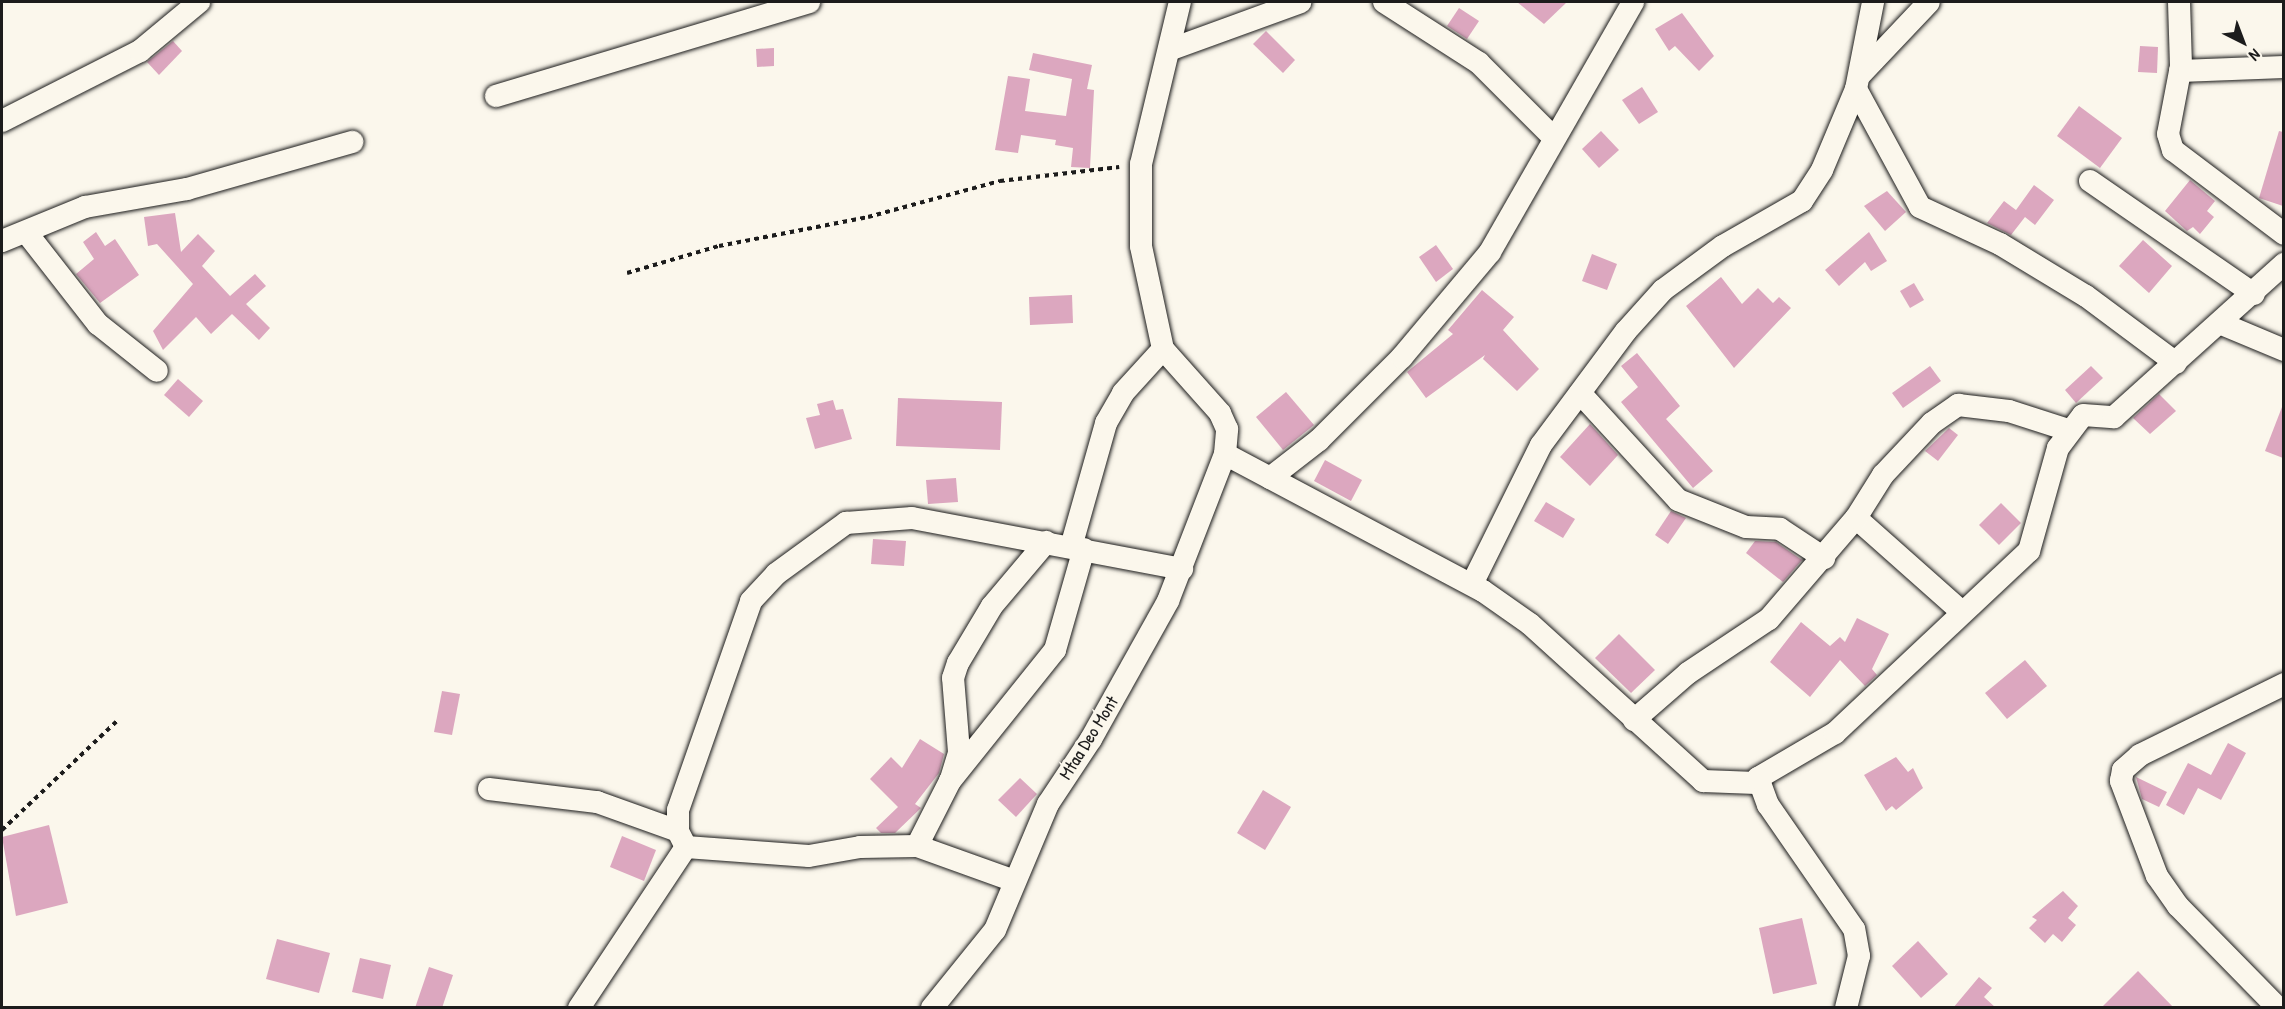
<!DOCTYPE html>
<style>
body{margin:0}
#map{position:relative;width:2285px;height:1009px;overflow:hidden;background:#fbf7ec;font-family:"Patrick Hand",sans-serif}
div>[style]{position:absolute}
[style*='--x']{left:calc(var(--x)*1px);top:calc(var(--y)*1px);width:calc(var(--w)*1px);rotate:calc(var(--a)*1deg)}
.building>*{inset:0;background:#dca7bf}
.path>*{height:4px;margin-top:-2px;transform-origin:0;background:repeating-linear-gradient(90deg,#1c1c1c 0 4.5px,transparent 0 9px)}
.roads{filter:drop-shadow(0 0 2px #1c1c1c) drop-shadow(0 0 2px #1c1c1c)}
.minor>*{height:22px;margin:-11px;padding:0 11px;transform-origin:11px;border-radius:11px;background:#fbf7ec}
span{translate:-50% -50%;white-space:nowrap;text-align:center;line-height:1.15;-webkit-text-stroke:6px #fbf7ec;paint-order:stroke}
.street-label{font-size:18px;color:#1c1c1c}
.frame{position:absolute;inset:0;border:3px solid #1c1c1c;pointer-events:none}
.north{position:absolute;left:2213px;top:12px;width:60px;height:60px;-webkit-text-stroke:4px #fbf7ec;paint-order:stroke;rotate:138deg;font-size:16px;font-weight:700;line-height:24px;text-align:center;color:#1c1c1c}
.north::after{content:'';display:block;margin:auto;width:21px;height:27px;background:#1c1c1c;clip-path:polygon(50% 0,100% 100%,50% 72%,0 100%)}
</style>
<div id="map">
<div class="building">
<div style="clip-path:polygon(1517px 2px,1567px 2px,1544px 24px)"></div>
<div style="clip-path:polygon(1459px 8px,1479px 21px,1467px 39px,1447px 26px)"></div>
<div style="clip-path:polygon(1682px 13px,1714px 56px,1699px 71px,1675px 46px,1669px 51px,1655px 29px)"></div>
<div style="clip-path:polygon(1266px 31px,1295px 60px,1283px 73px,1253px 44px)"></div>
<div style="clip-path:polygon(173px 41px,182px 51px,159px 75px,147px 62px)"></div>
<div style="clip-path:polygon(2140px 46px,2158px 47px,2157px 73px,2138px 72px)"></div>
<div style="clip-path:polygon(774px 48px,774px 66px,757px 67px,756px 49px)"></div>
<div style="clip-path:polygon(1033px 53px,1092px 65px,1087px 89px,1094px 90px,1090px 168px,1071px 167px,1073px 148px,1055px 145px,1056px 140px,1021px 135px,1018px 153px,995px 150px,1008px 76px,1030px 79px,1025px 111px,1066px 116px,1072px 79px,1029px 70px)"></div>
<div style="clip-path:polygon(1642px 87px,1658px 112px,1639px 124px,1622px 100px)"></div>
<div style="clip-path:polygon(2079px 106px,2122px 138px,2100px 168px,2057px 136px)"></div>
<div style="clip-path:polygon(1601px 131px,1619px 150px,1599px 168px,1582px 149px)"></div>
<div style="clip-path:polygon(2279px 131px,2283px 132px,2283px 206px,2259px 198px)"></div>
<div style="clip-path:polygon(2190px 180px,2215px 201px,2207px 211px,2214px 217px,2200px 234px,2193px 227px,2187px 231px,2165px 211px)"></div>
<div style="clip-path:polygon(2034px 185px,2054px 200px,2035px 225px,2025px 217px,2011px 235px,1987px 223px,2004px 201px,2016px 210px)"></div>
<div style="clip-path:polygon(1887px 191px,1906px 212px,1885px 231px,1864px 206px)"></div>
<div style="clip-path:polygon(175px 213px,181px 252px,198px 234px,215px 251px,202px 266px,230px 296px,255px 274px,266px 286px,246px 304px,270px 328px,259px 340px,232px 314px,211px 334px,196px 317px,163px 350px,153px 331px,193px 284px,157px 244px,148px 246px,144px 217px)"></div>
<div style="clip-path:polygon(96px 232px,105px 246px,115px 239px,139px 275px,100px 303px,76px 274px,94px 259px,83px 242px)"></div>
<div style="clip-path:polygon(1869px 232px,1887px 261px,1871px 271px,1865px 262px,1839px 286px,1825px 270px)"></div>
<div style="clip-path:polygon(2143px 240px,2172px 266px,2149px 293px,2119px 266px)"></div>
<div style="clip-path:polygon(1436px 245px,1453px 269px,1436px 282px,1419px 257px)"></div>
<div style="clip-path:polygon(1592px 254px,1617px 264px,1607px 290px,1582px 281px)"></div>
<div style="clip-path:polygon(1721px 277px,1742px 304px,1758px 288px,1773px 303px,1779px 297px,1791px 308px,1734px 368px,1686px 306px)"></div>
<div style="clip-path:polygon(1914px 283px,1924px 300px,1910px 308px,1900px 291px)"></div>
<div style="clip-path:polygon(1482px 290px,1514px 317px,1503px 330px,1539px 369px,1517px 391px,1483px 359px,1485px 355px,1426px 398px,1407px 372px,1453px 334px,1448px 330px)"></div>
<div style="clip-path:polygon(1072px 295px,1073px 323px,1030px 325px,1029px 297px)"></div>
<div style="clip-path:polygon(1637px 353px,1680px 406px,1666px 419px,1713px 471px,1693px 488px,1621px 402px,1638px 387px,1621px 366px)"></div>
<div style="clip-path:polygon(1930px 366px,1941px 381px,1903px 408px,1892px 393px)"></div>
<div style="clip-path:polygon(2091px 366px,2103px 378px,2076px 403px,2065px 390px)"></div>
<div style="clip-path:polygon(178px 379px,203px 401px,189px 417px,164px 395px)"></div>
<div style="clip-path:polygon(1286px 392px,1314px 425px,1283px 450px,1256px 417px)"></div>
<div style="clip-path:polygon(2159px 394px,2176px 411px,2150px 434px,2133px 418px)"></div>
<div style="clip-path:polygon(898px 398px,1002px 402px,1000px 450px,896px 446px)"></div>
<div style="clip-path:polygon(833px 400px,836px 410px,843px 409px,852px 439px,815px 449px,806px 418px,820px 415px,817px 404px)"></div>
<div style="clip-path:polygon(2282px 407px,2283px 407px,2283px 458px,2265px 451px)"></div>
<div style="clip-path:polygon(1590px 424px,1618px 455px,1590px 486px,1560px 457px)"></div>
<div style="clip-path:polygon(1949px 428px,1958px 435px,1938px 461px,1925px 451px)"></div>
<div style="clip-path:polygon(1325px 460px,1362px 480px,1351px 501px,1314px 481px)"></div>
<div style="clip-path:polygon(956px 478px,958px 502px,928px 504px,926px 480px)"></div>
<div style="clip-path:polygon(1546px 502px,1575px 519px,1563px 538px,1534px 521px)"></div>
<div style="clip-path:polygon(2001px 503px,2021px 523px,1999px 545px,1979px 525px)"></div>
<div style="clip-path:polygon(1671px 511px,1686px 518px,1668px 544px,1655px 535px)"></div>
<div style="clip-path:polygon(873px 539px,906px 541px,904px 566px,871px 564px)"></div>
<div style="clip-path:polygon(1755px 541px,1776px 542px,1802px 560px,1783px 582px,1746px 553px)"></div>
<div style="clip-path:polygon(1857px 618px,1889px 634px,1872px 669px,1877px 675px,1865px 686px,1840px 660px,1810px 697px,1770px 662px,1801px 622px,1830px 646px,1840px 637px,1845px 642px)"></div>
<div style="clip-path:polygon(1619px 634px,1655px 670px,1631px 693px,1595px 658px)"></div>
<div style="clip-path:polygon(2025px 660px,2047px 686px,2007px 719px,1985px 693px)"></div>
<div style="clip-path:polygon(442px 691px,460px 694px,452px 735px,434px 732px)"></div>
<div style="clip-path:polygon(920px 739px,944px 754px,939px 773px,915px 804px,921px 808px,895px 833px,881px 833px,876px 828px,898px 807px,870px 779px,891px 757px,902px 768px)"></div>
<div style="clip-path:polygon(2228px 743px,2246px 753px,2221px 800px,2198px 788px,2184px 815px,2166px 805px,2188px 763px,2211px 775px)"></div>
<div style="clip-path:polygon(1896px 757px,1908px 772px,1913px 768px,1923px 788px,1896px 810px,1892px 806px,1886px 811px,1864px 775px)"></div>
<div style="clip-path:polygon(2136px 777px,2167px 792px,2159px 807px,2142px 799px)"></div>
<div style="clip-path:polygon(1020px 778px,1037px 794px,1016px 817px,998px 800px)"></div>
<div style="clip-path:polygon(1263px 790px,1291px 807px,1265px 850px,1237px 833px)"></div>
<div style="clip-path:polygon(49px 825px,68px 903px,16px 916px,2px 837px)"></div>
<div style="clip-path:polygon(622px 836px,656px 850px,644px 881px,610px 867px)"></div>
<div style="clip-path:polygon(2063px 891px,2078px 906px,2068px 918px,2076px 925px,2062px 942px,2053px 934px,2045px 943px,2029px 928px,2037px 920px,2032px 917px)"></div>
<div style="clip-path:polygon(1802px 918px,1817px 984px,1773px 994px,1759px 928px)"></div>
<div style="clip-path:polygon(277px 939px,330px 953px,319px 993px,266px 979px)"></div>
<div style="clip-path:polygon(1918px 941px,1948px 974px,1921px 998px,1892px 966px)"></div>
<div style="clip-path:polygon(360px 958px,391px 965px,383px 999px,352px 992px)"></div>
<div style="clip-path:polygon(429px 967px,453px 975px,442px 1008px,415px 1008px)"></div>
<div style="clip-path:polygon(2138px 971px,2174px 1008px,2101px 1008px)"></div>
<div style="clip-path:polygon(1979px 977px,1992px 988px,1984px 997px,1996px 1008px,1953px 1008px)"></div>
</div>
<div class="path">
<div style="--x:627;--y:273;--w:96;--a:-16.4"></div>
<div style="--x:719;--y:246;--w:152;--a:-11"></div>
<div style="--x:868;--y:217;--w:137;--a:-15.3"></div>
<div style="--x:1000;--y:181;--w:120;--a:-6.7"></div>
<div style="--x:2;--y:830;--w:161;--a:-43.5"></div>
</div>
<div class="roads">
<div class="minor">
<div style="--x:1384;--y:2;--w:113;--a:32.7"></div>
<div style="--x:1479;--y:63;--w:106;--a:45"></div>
<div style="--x:2179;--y:2;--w:64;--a:88.2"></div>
<div style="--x:2181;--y:66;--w:69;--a:100.8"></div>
<div style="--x:2168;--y:134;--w:17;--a:73"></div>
<div style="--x:2173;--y:150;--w:139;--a:37.1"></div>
<div style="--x:1169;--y:50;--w:140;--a:-20"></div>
<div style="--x:2180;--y:71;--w:104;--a:-2.2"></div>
<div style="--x:1860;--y:75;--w:100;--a:-46.6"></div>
<div style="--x:1856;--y:89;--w:134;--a:61.5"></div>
<div style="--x:1920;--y:207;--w:88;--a:24.8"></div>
<div style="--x:2000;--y:244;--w:100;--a:31.2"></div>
<div style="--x:2086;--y:296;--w:112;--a:36.7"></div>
<div style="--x:496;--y:96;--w:327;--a:-16.7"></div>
<div style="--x:2;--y:121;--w:155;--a:-26.9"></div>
<div style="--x:140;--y:51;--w:77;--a:-39.7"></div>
<div style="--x:2090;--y:181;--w:199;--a:34.6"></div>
<div style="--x:26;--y:232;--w:117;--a:52"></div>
<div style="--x:98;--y:324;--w:75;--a:38.5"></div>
<div style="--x:2;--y:241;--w:90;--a:-22.3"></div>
<div style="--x:85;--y:207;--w:104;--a:-10"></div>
<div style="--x:187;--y:189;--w:172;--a:-15.9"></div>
<div style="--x:2222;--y:324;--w:67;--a:22.8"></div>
<div style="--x:1580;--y:393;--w:145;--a:47.5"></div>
<div style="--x:1678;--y:500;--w:73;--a:21.7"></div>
<div style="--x:1746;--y:527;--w:34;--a:3"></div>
<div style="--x:1780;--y:529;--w:53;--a:33.4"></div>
<div style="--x:1225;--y:454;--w:292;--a:28"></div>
<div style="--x:1483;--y:591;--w:57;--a:35.1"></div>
<div style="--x:1530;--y:624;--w:234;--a:42.2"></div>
<div style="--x:1703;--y:781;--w:53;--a:2.2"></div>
<div style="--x:1270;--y:478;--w:62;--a:-37.8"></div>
<div style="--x:1319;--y:440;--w:117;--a:-45"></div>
<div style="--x:1402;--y:357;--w:137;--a:-50"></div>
<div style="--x:1490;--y:252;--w:288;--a:-60.2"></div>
<div style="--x:1856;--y:518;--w:142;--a:41.6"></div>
<div style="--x:1071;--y:547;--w:129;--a:-74.2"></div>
<div style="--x:1106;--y:423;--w:34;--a:-60"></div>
<div style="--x:1123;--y:393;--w:59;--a:-47.7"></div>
<div style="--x:1472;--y:584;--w:155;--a:-63.6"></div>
<div style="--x:1541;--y:445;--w:142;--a:-53.3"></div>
<div style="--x:1626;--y:331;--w:55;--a:-47.9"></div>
<div style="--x:1663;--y:290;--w:74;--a:-36.3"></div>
<div style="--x:1723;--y:246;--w:91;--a:-29.7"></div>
<div style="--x:1802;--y:201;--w:37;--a:-57"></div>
<div style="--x:1822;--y:170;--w:88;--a:-67.2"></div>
<div style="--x:1856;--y:89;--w:89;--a:-78.9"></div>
<div style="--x:1634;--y:720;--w:72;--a:-41"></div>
<div style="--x:1688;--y:673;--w:97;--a:-33.7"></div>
<div style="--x:1769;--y:619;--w:133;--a:-49.3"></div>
<div style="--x:1856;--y:518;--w:51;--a:-57.9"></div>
<div style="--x:1883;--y:475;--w:71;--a:-46.7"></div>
<div style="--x:1932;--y:423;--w:32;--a:-35"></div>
<div style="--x:1958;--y:405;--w:51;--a:6.7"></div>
<div style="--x:2009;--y:411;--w:62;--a:17.9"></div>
<div style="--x:951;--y:779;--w:28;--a:-73"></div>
<div style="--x:959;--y:752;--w:74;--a:-94.6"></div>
<div style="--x:953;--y:678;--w:16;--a:-72"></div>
<div style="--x:958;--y:663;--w:66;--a:-59.2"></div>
<div style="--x:992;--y:606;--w:84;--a:-49.8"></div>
<div style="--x:489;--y:789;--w:109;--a:6.9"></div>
<div style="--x:597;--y:802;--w:86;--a:19.7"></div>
<div style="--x:917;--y:846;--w:73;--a:-63.1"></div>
<div style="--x:950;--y:781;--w:168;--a:-51.3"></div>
<div style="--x:1055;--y:650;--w:105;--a:-74"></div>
<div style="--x:686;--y:847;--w:18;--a:-117"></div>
<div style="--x:678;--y:831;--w:21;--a:-90"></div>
<div style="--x:678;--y:810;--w:221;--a:-70.7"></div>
<div style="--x:751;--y:601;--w:37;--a:-47"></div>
<div style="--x:776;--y:574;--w:87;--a:-36.1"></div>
<div style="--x:846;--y:523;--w:66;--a:-4.3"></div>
<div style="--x:912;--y:518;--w:275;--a:10.7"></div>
<div style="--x:579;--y:1008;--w:193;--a:-56.4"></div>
<div style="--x:686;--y:847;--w:123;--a:4.2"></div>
<div style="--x:809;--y:856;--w:52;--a:-10"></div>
<div style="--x:860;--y:847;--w:57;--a:-1"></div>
<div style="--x:917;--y:846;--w:104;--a:19.7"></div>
<div style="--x:932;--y:1008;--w:100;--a:-51.1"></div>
<div style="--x:995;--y:930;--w:137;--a:-67.2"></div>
<div style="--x:1048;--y:804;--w:78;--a:-56.5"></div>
<div style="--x:1091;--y:739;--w:158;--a:-60.8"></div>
<div style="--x:1168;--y:601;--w:158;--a:-68.8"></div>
<div style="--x:1225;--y:454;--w:25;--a:-85"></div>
<div style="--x:1227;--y:429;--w:17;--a:-114"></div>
<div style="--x:1220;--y:413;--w:86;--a:-131.7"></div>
<div style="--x:1163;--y:349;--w:105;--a:-102.1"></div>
<div style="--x:1141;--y:246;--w:82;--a:-90"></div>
<div style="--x:1141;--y:164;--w:167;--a:-76.5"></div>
<div style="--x:1846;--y:1008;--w:54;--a:-76"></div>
<div style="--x:1859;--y:956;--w:27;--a:-100"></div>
<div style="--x:1854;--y:929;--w:151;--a:-124.7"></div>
<div style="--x:1768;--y:805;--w:29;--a:-110"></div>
<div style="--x:1758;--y:778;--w:89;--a:-30.3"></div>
<div style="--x:1835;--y:733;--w:266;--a:-43.2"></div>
<div style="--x:2029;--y:551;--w:107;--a:-74.3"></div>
<div style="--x:2058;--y:448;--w:41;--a:-52.9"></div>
<div style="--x:2083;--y:415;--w:31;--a:4"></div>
<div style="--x:2114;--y:417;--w:229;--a:-42"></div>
<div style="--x:2278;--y:1008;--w:143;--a:-134.4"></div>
<div style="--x:2178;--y:906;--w:37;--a:-125"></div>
<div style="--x:2157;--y:876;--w:102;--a:-110.8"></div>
<div style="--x:2121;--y:781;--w:11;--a:-80"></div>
<div style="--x:2123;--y:770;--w:23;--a:-41"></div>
<div style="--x:2140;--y:755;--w:161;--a:-26.2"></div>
</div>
</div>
<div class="street-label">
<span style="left:1089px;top:738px;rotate:-58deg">Mtaa Deo Mont</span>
</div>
<div class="frame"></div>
<div class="north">N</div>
</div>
